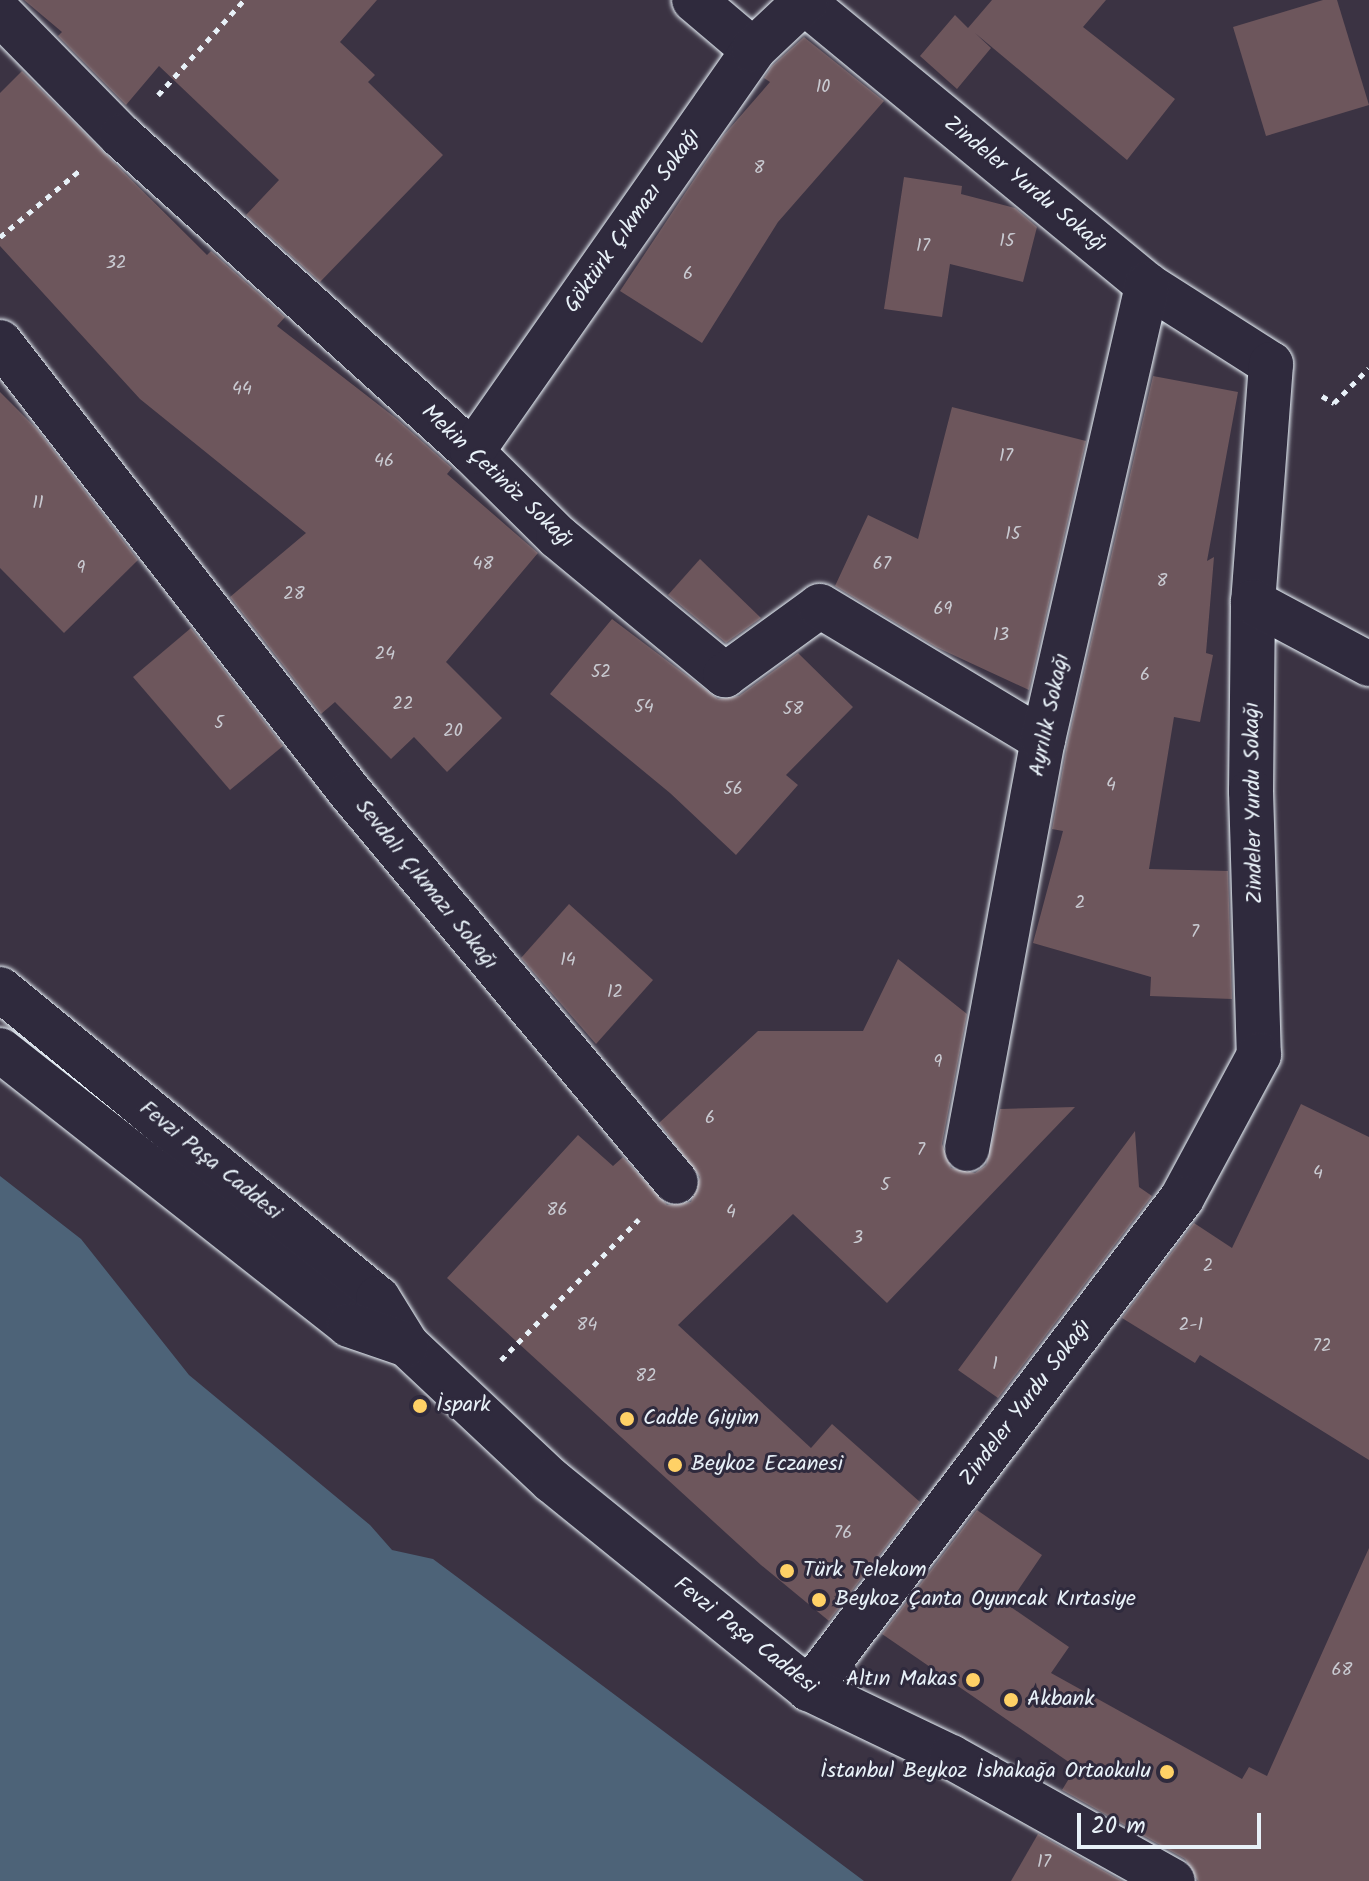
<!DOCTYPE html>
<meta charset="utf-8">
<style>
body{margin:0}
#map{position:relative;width:1369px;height:1881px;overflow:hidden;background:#3b3343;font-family:Kalam,sans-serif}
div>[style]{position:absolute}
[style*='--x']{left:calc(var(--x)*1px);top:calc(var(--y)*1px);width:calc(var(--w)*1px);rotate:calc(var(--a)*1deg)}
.water>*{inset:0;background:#4d6378}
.building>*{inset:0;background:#6d565c}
.path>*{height:5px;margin-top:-2.5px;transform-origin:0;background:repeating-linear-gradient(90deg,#e8f1f8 0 6px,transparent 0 12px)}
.roads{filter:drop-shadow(0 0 2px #e8f1f8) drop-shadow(0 0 2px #e8f1f8)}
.minor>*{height:44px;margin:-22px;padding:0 22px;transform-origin:22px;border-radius:22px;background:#2f2a3d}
.major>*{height:44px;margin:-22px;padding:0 22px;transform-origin:22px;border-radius:22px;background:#2f2a3d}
.dots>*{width:22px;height:22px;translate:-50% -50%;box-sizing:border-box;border:4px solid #2f2a3d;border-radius:50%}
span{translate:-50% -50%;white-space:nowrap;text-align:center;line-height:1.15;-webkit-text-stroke:6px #2f2a3d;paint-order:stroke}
.number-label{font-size:18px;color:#c9cad1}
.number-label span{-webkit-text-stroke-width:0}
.street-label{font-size:22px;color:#e8f1f8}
.poi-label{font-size:22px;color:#e8f1f8}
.left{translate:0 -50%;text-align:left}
.right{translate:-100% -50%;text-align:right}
.scale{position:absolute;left:1077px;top:1813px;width:184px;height:36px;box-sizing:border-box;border:4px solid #e8f1f8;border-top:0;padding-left:10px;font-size:24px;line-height:28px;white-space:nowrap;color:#e8f1f8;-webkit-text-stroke:6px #2f2a3d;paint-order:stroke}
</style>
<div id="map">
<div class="water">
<div style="clip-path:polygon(0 1176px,81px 1239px,189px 1375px,370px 1525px,392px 1550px,433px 1559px,864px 1881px,0 1881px)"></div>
</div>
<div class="building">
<div style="clip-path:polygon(24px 0,377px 0,340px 42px,375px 75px,368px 82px,443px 155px,320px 282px,246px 215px,279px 180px,159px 66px,126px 105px,58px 36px,62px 32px)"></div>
<div style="clip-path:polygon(992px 0,1106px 0,1083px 27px,1175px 99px,1127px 160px,975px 33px,991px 48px,957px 89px,920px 56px,955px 15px,968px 28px)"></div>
<div style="clip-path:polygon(1323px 0,1337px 0,1369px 105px,1266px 136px,1233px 27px)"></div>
<div style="clip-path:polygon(804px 37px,884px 101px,778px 222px,702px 343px,620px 291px,723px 136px,770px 82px,764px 78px,772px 66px)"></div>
<div style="clip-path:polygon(22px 71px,207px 255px,211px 251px,285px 317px,277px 326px,397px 419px,452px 468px,447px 474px,538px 553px,446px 662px,502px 718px,447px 772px,414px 737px,391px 759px,335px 702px,321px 714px,230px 597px,306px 533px,140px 399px,0 246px,0 93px)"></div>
<div style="clip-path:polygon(904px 177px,962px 186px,961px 194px,1015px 208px,1037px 227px,1023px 282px,950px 264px,942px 317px,884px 309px)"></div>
<div style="clip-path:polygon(1153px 376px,1238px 392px,1207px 561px,1214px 557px,1206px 653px,1213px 655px,1200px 722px,1174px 717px,1149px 869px,1228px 871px,1232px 999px,1150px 996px,1151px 977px,1033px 943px,1063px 831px,1052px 829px,1067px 745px)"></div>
<div style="clip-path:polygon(0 392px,36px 428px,138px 560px,64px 633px,0 568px)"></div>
<div style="clip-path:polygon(952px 407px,1086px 441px,1029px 690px,936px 647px,835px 586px,868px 515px,918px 539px)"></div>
<div style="clip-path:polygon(700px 559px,761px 618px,726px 643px,668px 595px)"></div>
<div style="clip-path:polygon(612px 619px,718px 699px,739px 696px,798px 653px,853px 707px,786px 775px,798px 785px,736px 855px,670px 793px,550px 694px)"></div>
<div style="clip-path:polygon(191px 628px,283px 746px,230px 790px,133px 677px)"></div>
<div style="clip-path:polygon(569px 904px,653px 980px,596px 1044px,521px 958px)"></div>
<div style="clip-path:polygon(898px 959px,967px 1014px,942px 1144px,951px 1168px,975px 1173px,986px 1165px,1000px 1109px,1075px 1107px,887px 1303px,793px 1214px,678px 1325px,811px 1448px,832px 1424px,920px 1502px,829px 1621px,761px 1565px,447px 1278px,578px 1135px,613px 1166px,623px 1157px,667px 1205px,691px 1202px,700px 1177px,659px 1123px,758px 1031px,863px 1031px)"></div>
<div style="clip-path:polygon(1301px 1104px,1369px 1137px,1369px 1460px,1200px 1355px,1195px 1363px,1122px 1318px,1194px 1223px,1232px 1248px)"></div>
<div style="clip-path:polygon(1135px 1131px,1139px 1187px,1152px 1196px,998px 1398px,958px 1370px)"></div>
<div style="clip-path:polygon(977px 1510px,1042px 1555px,1008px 1605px,1069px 1647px,1051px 1673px,1242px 1779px,1249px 1767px,1267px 1776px,1369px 1548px,1369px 1881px,1198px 1881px,1185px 1859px,1062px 1790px,1076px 1767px,882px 1634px)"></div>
<div style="clip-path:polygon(1038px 1834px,1122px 1881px,1011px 1881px)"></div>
</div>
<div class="path">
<div style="--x:158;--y:95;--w:128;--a:-47.8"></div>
<div style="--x:0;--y:237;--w:103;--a:-39.9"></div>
<div style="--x:1322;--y:396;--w:14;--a:30"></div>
<div style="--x:1334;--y:403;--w:49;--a:-45"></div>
<div style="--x:501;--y:1360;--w:197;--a:-45.6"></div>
</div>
<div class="roads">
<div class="minor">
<div style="--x:694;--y:0;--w:77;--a:40.3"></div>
<div style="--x:804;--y:2;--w:445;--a:39.5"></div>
<div style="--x:1147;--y:285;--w:147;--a:32.5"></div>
<div style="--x:1271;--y:364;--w:239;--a:94.3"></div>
<div style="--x:1253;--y:602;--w:189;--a:90.6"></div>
<div style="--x:1251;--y:791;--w:264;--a:88.3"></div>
<div style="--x:1259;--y:1055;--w:162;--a:118.3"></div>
<div style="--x:1182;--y:1198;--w:617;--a:127.22"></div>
<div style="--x:0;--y:13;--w:173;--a:45.5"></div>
<div style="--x:121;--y:136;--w:472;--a:42"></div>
<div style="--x:472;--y:452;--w:121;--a:44.7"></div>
<div style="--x:558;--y:537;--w:217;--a:39.6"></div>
<div style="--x:725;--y:675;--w:117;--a:-36"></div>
<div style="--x:820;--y:606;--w:260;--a:31"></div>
<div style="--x:0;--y:342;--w:570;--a:52.13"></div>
<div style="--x:350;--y:792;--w:508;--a:50.11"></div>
<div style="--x:472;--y:452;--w:490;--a:-55"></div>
<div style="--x:753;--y:50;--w:73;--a:-43.3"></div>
<div style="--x:1253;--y:602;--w:132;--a:28.1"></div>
<div style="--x:967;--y:1149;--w:416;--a:-79.5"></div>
<div style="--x:1043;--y:740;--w:467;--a:-77.1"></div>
</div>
<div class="major">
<div style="--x:0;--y:989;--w:488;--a:39.3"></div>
<div style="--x:378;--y:1298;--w:55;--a:58.3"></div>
<div style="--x:407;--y:1345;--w:199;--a:43.2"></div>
<div style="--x:552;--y:1481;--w:331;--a:39"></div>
<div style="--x:809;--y:1689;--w:157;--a:25.6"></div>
<div style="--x:951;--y:1757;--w:254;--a:29.2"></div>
<div style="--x:0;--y:1050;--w:444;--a:38.2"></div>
<div style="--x:349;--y:1325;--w:61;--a:19"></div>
</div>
</div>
<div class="dots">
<div style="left:420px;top:1406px;background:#ffd166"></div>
<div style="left:627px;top:1419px;background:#ffd166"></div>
<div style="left:675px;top:1465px;background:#ffd166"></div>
<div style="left:787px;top:1571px;background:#ffd166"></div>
<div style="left:819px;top:1600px;background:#ffd166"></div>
<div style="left:973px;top:1680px;background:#ffd166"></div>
<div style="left:1011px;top:1700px;background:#ffd166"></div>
<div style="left:1167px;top:1772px;background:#ffd166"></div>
</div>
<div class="number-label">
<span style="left:823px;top:88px">10</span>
<span style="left:759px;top:169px">8</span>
<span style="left:1007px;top:242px">15</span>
<span style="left:923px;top:247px">17</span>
<span style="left:116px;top:264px">32</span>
<span style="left:688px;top:275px">6</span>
<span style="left:242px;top:390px">44</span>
<span style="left:1006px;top:457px">17</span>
<span style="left:384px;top:462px">46</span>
<span style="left:38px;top:504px">11</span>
<span style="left:1013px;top:535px">15</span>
<span style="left:483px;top:565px">48</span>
<span style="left:882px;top:565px">67</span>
<span style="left:81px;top:569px">9</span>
<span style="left:1162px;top:582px">8</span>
<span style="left:294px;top:595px">28</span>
<span style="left:943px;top:610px">69</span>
<span style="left:1001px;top:636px">13</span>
<span style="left:385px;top:655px">24</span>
<span style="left:601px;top:673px">52</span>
<span style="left:1145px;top:676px">6</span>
<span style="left:403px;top:705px">22</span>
<span style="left:644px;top:708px">54</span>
<span style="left:793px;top:710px">58</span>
<span style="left:219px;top:724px">5</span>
<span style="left:453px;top:732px">20</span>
<span style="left:1111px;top:786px">4</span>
<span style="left:733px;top:790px">56</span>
<span style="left:1080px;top:904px">2</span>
<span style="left:1195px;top:933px">7</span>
<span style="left:568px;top:961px">14</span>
<span style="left:615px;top:993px">12</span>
<span style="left:938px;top:1063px">9</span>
<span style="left:710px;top:1119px">6</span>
<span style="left:921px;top:1151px">7</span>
<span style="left:1318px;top:1174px">4</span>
<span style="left:885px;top:1186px">5</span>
<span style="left:557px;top:1211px">86</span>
<span style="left:731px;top:1213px">4</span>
<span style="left:858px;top:1239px">3</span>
<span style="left:1208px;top:1267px">2</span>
<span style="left:587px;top:1326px">84</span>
<span style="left:1191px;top:1326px">2-1</span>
<span style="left:1322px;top:1347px">72</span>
<span style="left:995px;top:1365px">1</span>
<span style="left:646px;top:1377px">82</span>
<span style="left:843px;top:1534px">76</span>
<span style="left:1342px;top:1671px">68</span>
<span style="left:1044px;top:1863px">17</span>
</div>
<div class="street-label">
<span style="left:1025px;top:185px;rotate:39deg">Zindeler Yurdu Sokağı</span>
<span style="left:633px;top:221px;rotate:-55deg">Göktürk Çıkmazı Sokağı</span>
<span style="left:497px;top:477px;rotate:43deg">Mekin Çetinöz Sokağı</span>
<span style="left:1050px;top:715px;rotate:-78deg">Ayrılık Sokağı</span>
<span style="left:1254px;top:803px;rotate:-91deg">Zindeler Yurdu Sokağı</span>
<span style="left:426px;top:885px;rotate:51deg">Sevdalı Çıkmazı Sokağı</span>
<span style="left:210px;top:1161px;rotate:39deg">Fevzi Paşa Caddesi</span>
<span style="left:1026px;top:1403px;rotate:-53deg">Zindeler Yurdu Sokağı</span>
<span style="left:745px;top:1636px;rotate:38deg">Fevzi Paşa Caddesi</span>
</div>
<div class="poi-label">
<span class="left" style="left:436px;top:1406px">İspark</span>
<span class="left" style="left:643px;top:1419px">Cadde Giyim</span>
<span class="left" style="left:691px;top:1465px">Beykoz Eczanesi</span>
<span class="left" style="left:803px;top:1571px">Türk Telekom</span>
<span class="left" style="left:835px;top:1600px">Beykoz Çanta Oyuncak Kırtasiye</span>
<span class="right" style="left:957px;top:1680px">Altın Makas</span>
<span class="left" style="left:1027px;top:1700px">Akbank</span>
<span class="right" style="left:1151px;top:1772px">İstanbul Beykoz İshakağa Ortaokulu</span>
</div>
<div class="scale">20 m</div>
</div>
